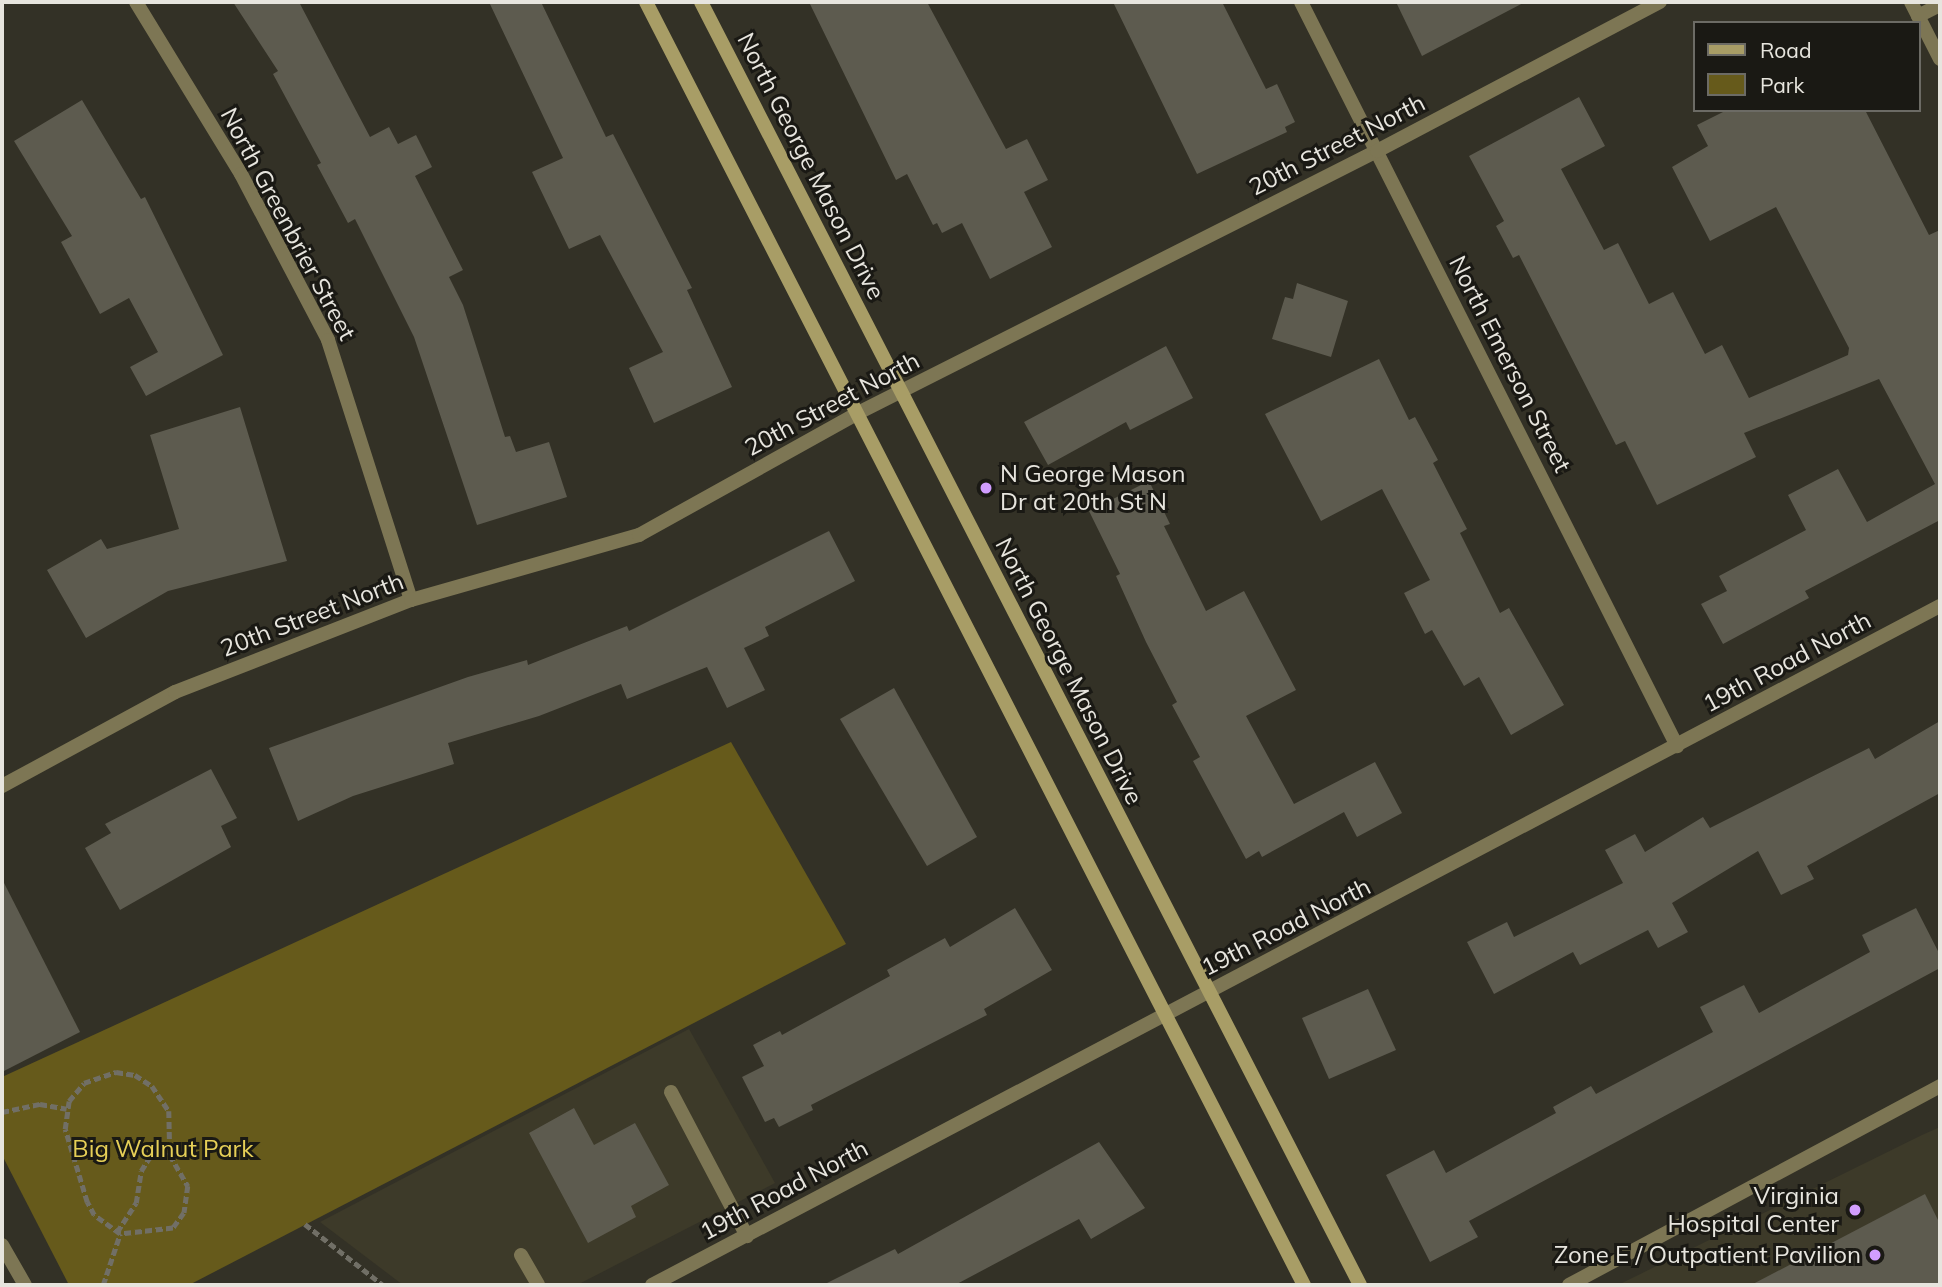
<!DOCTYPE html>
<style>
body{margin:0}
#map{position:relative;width:1942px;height:1287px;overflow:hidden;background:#333126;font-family:Mulish,sans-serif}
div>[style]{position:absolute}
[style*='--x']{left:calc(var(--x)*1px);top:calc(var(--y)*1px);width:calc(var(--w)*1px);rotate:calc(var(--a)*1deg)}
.built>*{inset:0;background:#3d3a29}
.green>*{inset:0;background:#665a1b}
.building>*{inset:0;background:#5d5b4f}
.path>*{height:4.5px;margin-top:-2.25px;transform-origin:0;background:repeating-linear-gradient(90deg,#716f66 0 7px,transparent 0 10.5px)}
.service>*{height:14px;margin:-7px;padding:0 7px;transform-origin:7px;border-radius:7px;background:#7d7654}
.minor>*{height:14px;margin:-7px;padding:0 7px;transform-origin:7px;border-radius:7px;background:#7d7654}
.tertiary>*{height:14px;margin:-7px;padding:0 7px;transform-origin:7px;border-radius:7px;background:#7d7654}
.secondary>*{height:14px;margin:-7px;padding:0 7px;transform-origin:7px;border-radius:7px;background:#a89d66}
.dots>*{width:19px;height:19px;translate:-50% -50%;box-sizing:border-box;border:4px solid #1a1914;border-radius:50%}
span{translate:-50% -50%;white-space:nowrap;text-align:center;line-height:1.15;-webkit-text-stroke:6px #1a1914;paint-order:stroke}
.street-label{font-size:24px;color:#e7e5de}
.poi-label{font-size:24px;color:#e7e5de}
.left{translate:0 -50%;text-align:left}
.right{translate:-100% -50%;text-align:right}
.park-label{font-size:24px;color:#e6cf57}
.frame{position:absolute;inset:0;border:4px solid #e7e5de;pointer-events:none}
.legend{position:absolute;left:1693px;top:21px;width:228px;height:91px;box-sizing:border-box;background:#1a1914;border:2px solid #6c6b65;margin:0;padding:9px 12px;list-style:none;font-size:21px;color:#e7e5de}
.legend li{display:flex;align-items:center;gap:14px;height:35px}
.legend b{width:35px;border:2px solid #6c6b65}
</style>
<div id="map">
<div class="built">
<div style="clip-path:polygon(689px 1029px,775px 1183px,577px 1285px,403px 1285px,320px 1222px)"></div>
<div style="clip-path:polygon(1940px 1127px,1940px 1285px,1618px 1285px,1922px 1135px)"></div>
</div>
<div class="green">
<div style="clip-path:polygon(731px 742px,846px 944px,189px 1285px,69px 1285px,2px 1155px,2px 1077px)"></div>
</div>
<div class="building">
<div style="clip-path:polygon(233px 2px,299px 2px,370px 137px,389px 127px,398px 144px,416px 135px,432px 167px,415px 176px,463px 270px,449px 277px,463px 305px,505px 437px,510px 436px,516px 452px,549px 442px,567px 497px,477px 525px,414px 337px,355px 219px,348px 223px,317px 165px,321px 163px,273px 74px,278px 71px)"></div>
<div style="clip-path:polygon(489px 2px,541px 2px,606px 137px,613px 134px,692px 288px,687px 290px,732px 387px,654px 423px,629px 368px,663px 352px,600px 235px,569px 249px,532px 172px,563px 158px)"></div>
<div style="clip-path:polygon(809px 2px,927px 2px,1006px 149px,1027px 139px,1048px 180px,1024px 192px,1052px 247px,990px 279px,962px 223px,942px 233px,937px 223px,933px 225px,907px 174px,896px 180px)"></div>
<div style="clip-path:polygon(1113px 2px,1222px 2px,1266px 89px,1277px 84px,1295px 122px,1285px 127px,1287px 132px,1197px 174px)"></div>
<div style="clip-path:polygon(1396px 2px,1525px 2px,1422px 56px)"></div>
<div style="clip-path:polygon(1579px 97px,1605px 146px,1561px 169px,1604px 250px,1618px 243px,1649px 304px,1673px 292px,1705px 354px,1722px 345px,1749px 398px,1848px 355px,1849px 348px,1776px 207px,1710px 241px,1672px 167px,1708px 146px,1697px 125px,1727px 110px,1865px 110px,1929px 235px,1940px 230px,1940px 520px,1805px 591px,1809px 598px,1723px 644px,1701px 604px,1727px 591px,1719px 576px,1806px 530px,1788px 495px,1838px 469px,1867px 522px,1935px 484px,1879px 379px,1744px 433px,1756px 457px,1657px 505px,1625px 441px,1616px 445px,1519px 255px,1513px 258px,1496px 226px,1504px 221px,1469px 156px)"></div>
<div style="clip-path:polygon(82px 100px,141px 199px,145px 197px,223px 355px,146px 396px,130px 367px,158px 352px,129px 298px,100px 314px,61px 242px,72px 236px,14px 141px)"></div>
<div style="clip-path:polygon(1297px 283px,1348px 301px,1331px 357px,1272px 339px,1285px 297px,1293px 299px)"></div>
<div style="clip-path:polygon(1166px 346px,1193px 398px,1130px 430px,1126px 422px,1048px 465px,1024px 422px)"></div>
<div style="clip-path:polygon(1379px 359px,1409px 420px,1415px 417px,1438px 460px,1433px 463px,1467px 529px,1460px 533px,1500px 613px,1509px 608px,1564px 705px,1511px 735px,1479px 677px,1464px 686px,1432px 630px,1425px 634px,1404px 593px,1430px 580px,1382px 489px,1321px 521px,1265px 414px)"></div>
<div style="clip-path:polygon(240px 407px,287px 561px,168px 591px,86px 638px,47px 570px,101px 539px,107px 549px,179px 529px,150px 435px)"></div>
<div style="clip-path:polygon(1149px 481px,1170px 524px,1164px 526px,1206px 611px,1244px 591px,1296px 690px,1246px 716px,1294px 804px,1375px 762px,1402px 813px,1357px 837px,1344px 812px,1262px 857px,1259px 851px,1246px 859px,1193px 761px,1200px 757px,1172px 705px,1177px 702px,1146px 642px,1116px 576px,1120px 574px,1089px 511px)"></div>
<div style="clip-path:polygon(829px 531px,855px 581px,765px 627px,769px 636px,744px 648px,765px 690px,727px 708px,707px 667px,627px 699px,621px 684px,539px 716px,448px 743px,454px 764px,353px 796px,298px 821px,269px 748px,468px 677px,527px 660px,528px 665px,627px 626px,629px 631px)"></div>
<div style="clip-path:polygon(894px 688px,977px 837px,927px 866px,840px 719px)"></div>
<div style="clip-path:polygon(1940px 721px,1940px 793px,1807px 866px,1814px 879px,1781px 895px,1758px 851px,1672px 903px,1688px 932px,1658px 948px,1648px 930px,1580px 965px,1573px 952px,1494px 994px,1467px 942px,1507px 922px,1514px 937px,1623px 883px,1605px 850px,1635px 834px,1645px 852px,1703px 817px,1710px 828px,1869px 748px,1875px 759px)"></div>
<div style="clip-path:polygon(211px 769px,237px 818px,221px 826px,231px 847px,120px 910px,85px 848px,111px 833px,105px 824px)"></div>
<div style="clip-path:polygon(2px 879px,80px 1032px,2px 1072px)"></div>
<div style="clip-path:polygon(1015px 908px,1052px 970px,984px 1009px,987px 1015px,811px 1105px,813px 1110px,779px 1127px,774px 1118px,765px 1122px,742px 1077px,764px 1066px,753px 1045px,780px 1031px,782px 1035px,890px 976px,887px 970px,945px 938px,950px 947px)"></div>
<div style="clip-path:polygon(1916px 908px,1940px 955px,1940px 968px,1469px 1221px,1478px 1237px,1430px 1262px,1386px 1175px,1434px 1150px,1446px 1173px,1556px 1113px,1553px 1107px,1591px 1086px,1596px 1094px,1713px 1032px,1700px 1007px,1744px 985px,1759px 1013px,1870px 952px,1862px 935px)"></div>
<div style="clip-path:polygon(1368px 989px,1396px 1050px,1329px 1079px,1302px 1018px)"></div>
<div style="clip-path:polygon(574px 1108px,594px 1145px,635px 1123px,669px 1185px,631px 1206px,636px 1217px,588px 1243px,529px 1133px)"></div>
<div style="clip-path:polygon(1099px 1142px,1145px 1208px,1091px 1239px,1079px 1219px,955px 1285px,823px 1285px,895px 1249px,898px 1254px)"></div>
<div style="clip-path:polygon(1925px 1194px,1940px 1224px,1940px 1285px,1751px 1285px)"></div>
</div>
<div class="path">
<div style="--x:116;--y:1072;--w:19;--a:9"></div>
<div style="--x:135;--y:1075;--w:20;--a:33"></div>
<div style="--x:152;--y:1086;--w:30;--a:56"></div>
<div style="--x:169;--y:1111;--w:44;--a:88.7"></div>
<div style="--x:170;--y:1155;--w:36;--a:60"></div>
<div style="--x:188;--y:1186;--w:27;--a:98"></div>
<div style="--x:184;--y:1213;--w:19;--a:126"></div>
<div style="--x:173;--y:1228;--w:53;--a:173.5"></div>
<div style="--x:120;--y:1234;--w:32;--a:-144"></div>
<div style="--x:94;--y:1215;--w:15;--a:-118"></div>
<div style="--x:87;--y:1202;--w:76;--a:-106.8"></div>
<div style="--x:65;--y:1129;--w:28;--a:-82"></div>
<div style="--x:69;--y:1101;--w:23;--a:-50"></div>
<div style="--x:84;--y:1083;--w:34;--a:-19"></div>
<div style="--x:2;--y:1112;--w:39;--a:-12"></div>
<div style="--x:40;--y:1104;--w:27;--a:10"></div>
<div style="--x:305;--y:1224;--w:99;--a:38"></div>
<div style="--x:117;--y:1232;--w:35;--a:-57"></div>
<div style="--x:136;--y:1203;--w:32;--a:-81"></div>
<div style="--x:141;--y:1171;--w:15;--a:-58"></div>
<div style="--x:149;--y:1158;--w:22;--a:-24"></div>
<div style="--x:103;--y:1285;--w:54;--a:-71.6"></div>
</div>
<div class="service">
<div style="--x:671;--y:1092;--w:163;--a:62.2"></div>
<div style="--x:521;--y:1255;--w:34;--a:60"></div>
</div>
<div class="minor">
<div style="--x:136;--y:2;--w:202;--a:58.6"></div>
<div style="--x:241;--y:174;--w:187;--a:62.3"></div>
<div style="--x:328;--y:340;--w:273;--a:72.3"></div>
<div style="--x:1301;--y:2;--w:834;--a:63.19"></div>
<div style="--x:1911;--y:2;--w:64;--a:63"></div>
<div style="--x:1918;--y:16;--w:25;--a:-27"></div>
<div style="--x:2;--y:786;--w:197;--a:-28.5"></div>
<div style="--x:175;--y:692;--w:253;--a:-21.3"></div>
<div style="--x:411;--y:600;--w:237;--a:-15.9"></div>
<div style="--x:639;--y:535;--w:248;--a:-29.1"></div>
<div style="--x:856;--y:414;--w:584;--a:-26.78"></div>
<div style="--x:1377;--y:151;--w:320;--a:-27.8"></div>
<div style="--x:652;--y:1285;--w:1456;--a:-27.8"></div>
<div style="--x:1569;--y:1285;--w:421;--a:-28.2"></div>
</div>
<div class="tertiary">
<div style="--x:2;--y:1245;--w:46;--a:60.1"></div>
</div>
<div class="secondary">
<div style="--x:646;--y:2;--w:1442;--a:62.85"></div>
<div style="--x:701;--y:2;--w:1442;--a:62.81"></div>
</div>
<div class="dots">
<div style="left:986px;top:488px;background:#d19dfe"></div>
<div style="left:1855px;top:1210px;background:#d19dfe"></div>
<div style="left:1875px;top:1255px;background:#d19dfe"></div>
</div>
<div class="street-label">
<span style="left:1337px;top:145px;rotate:-27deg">20th Street North</span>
<span style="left:811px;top:166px;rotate:63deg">North George Mason Drive</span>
<span style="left:288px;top:224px;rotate:62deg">North Greenbrier Street</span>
<span style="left:1510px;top:364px;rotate:63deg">North Emerson Street</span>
<span style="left:832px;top:404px;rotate:-28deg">20th Street North</span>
<span style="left:312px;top:615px;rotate:-21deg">20th Street North</span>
<span style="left:1787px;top:662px;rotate:-28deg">19th Road North</span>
<span style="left:1069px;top:671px;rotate:63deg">North George Mason Drive</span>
<span style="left:1286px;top:927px;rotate:-27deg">19th Road North</span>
<span style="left:784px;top:1190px;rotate:-28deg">19th Road North</span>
</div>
<div class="poi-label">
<span class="left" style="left:1000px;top:488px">N George Mason<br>Dr at 20th St N</span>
<span class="right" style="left:1839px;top:1210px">Virginia<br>Hospital Center</span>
<span class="right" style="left:1861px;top:1255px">Zone E / Outpatient Pavilion</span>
</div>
<div class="park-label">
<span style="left:163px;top:1149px">Big Walnut Park</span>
</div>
<div class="frame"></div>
<ul class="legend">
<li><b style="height:9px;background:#a89d66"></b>Road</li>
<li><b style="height:19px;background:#665a1b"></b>Park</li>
</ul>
</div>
